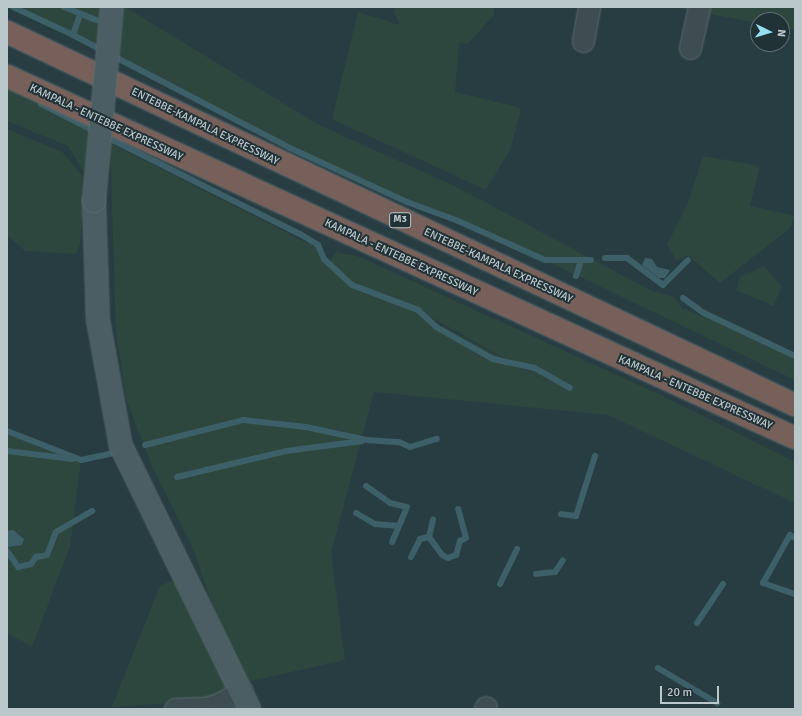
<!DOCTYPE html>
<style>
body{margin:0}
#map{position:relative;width:802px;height:716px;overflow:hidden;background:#283d42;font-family:Signika,sans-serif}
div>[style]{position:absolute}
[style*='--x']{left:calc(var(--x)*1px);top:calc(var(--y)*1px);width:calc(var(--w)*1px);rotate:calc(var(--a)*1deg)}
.green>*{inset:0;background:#2d473e}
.water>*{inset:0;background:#3d5f68}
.stream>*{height:6px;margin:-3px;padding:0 3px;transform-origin:3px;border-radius:3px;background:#3d5f68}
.roads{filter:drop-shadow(0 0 1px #5b6a6f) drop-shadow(0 0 1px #5b6a6f)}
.street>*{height:21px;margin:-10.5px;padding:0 10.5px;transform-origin:10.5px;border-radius:10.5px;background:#3d4d51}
.secondary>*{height:22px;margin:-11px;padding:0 11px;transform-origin:11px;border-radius:11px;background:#4b5e64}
.highway>*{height:22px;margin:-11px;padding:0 11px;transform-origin:11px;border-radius:11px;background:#77605a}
.bridges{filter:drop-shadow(0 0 1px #5b6a6f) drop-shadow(0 0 1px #5b6a6f)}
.secondary-bridge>*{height:22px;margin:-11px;padding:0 11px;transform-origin:11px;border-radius:11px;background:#4b5e64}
span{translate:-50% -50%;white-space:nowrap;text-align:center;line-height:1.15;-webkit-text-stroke:4px #213237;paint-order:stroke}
.shield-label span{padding:1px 3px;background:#213237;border:1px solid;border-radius:3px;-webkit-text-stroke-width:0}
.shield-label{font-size:10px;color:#bac7cb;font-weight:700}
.street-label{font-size:11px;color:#bac7cb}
.frame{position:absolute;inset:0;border:8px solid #bac7cb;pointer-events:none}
.north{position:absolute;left:750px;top:12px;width:40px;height:40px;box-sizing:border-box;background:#213237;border:1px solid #5e6e72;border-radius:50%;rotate:95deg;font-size:11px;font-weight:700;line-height:16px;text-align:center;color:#bac7cb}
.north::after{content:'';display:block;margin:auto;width:14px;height:18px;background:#97def3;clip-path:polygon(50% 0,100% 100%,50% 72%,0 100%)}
.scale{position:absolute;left:660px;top:686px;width:59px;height:18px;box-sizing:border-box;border:2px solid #bac7cb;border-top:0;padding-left:5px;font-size:12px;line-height:14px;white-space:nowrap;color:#bac7cb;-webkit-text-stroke:3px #213237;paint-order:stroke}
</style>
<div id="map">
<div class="green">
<div style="clip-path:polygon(13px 7px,102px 7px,97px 48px,73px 35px)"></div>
<div style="clip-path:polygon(125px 7px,319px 125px,459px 188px,652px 291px,674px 297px,682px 308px,795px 354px,795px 380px,545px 260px,456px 220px,407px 202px,290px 148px,117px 59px)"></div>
<div style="clip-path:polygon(398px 7px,494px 7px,494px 15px,467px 44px,459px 42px,455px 92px,521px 108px,511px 148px,486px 190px,332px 119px,358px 12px,400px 25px,393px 10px)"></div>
<div style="clip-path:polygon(672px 7px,795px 7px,795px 30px,782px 28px,782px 20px,758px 20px,758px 23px)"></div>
<div style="clip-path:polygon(7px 86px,90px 128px,85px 174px,68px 146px,7px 121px)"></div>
<div style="clip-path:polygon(7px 129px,62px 152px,86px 180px,80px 244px,76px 254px,25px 251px,7px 235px)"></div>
<div style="clip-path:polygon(evenodd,110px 143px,307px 243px,318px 245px,329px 263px,336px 252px,360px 257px,656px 393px,795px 462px,795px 503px,608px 415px,374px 392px,331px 553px,345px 660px,242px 683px,220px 627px,194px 551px,153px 468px,126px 399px,116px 331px,110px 143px,419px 312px,420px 311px,562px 390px,425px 317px,419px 312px)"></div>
<div style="clip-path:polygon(703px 156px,760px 166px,750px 206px,795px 216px,789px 229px,720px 283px,688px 255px,677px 261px,667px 245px,687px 205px)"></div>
<div style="clip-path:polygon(764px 266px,782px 287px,773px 306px,736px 290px,740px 277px)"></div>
<div style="clip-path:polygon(7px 431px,81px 460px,70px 546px,32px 647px,7px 633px)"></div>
<div style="clip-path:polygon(173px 580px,230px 686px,216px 700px,112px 707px,160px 586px)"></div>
</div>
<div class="water">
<div style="clip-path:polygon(645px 258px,652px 259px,657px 267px,670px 270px,665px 278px,659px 278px,642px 265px)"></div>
<div style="clip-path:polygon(13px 530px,24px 539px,22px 545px,7px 547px,7px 531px)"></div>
</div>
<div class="stream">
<div style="--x:13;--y:7;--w:66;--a:25"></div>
<div style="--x:73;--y:35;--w:245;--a:27.5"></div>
<div style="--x:290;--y:148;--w:129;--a:24.8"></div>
<div style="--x:407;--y:202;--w:52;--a:20.2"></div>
<div style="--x:456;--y:220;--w:98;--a:24.2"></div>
<div style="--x:545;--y:260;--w:46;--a:0"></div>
<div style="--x:64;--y:7;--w:35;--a:22"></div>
<div style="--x:73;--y:35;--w:21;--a:-71"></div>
<div style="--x:41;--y:104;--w:290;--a:26.7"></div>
<div style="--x:300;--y:234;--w:21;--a:31"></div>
<div style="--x:318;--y:245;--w:15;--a:67"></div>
<div style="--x:324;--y:259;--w:38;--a:43"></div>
<div style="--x:352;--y:285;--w:71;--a:20.7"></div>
<div style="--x:418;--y:310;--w:25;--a:43"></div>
<div style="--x:436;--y:327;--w:65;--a:29.3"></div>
<div style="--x:493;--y:359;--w:43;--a:12.1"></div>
<div style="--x:535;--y:368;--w:40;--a:29.7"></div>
<div style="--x:605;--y:258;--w:22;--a:0"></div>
<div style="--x:627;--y:258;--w:45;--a:36.9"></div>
<div style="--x:663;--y:285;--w:35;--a:-45"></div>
<div style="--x:576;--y:276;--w:16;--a:-72"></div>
<div style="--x:683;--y:298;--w:26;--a:36"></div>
<div style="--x:704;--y:313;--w:101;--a:25.3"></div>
<div style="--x:7;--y:431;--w:79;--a:21.4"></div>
<div style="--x:81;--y:460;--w:39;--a:-12"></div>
<div style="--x:145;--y:445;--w:101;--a:-14.3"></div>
<div style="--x:243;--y:420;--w:63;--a:6.3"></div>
<div style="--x:306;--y:427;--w:62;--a:12"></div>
<div style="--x:367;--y:440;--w:32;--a:4"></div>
<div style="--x:399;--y:442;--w:12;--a:24"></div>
<div style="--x:410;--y:447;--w:28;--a:-17"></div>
<div style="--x:7;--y:451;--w:66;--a:6.9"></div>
<div style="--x:177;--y:477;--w:112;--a:-13.4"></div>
<div style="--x:286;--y:451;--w:77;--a:-7.5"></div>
<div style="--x:366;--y:486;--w:29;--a:35"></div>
<div style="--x:390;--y:503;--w:17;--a:13"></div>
<div style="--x:407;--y:507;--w:38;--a:113"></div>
<div style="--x:356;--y:513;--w:22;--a:30"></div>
<div style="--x:375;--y:524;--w:24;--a:5"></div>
<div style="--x:561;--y:514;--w:15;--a:8"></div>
<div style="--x:576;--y:516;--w:63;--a:-72.4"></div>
<div style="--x:429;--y:537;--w:22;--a:54"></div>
<div style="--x:442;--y:555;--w:7;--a:27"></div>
<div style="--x:448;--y:558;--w:9;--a:-21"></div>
<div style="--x:456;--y:555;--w:15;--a:-74"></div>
<div style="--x:460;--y:541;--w:7;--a:-27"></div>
<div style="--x:466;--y:538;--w:30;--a:-105"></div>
<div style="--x:795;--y:538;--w:6;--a:-149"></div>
<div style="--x:790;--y:535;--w:55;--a:119.4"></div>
<div style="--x:763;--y:583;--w:34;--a:19"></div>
<div style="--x:7;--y:551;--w:19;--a:55"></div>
<div style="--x:18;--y:567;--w:13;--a:-13"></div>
<div style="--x:31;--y:564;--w:9;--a:-54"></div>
<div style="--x:36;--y:557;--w:11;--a:-10"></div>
<div style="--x:47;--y:555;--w:25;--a:-69"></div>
<div style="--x:56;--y:532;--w:42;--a:-30.3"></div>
<div style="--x:411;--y:557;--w:20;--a:-63"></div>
<div style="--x:420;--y:539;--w:9;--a:-13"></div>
<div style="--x:429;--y:537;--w:18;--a:-77"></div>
<div style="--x:536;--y:574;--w:19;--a:-6"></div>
<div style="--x:555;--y:572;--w:14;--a:-56"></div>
<div style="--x:500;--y:584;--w:39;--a:-64"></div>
<div style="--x:697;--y:623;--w:47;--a:-56.3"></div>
<div style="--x:658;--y:668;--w:69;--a:30.7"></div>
</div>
<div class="roads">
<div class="street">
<div style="--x:583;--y:41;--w:35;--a:-80"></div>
<div style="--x:690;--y:48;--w:42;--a:-77.6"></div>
<div style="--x:175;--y:709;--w:31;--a:-2"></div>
<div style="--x:206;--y:708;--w:16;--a:-18"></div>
<div style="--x:221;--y:703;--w:24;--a:-30"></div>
<div style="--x:485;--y:709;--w:2;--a:-63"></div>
</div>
<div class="secondary">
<div style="--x:94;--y:201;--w:119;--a:88.1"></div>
<div style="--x:98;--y:320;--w:128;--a:79.7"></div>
<div style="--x:121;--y:446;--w:292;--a:64"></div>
</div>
<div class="highway">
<div style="--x:7;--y:32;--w:872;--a:25.33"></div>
<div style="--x:7;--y:76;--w:867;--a:24.67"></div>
</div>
</div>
<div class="bridges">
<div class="secondary-bridge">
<div style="--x:94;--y:201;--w:195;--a:-84.7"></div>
</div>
</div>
<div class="shield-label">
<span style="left:400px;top:220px">M3</span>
</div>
<div class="street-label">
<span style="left:106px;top:123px;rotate:25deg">KAMPALA - ENTEBBE EXPRESSWAY</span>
<span style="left:205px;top:127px;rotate:26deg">ENTEBBE-KAMPALA EXPRESSWAY</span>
<span style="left:401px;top:258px;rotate:25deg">KAMPALA - ENTEBBE EXPRESSWAY</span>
<span style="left:498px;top:266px;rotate:25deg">ENTEBBE-KAMPALA EXPRESSWAY</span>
<span style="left:695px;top:393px;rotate:24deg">KAMPALA - ENTEBBE EXPRESSWAY</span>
</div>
<div class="frame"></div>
<div class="north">N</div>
<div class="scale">20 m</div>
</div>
